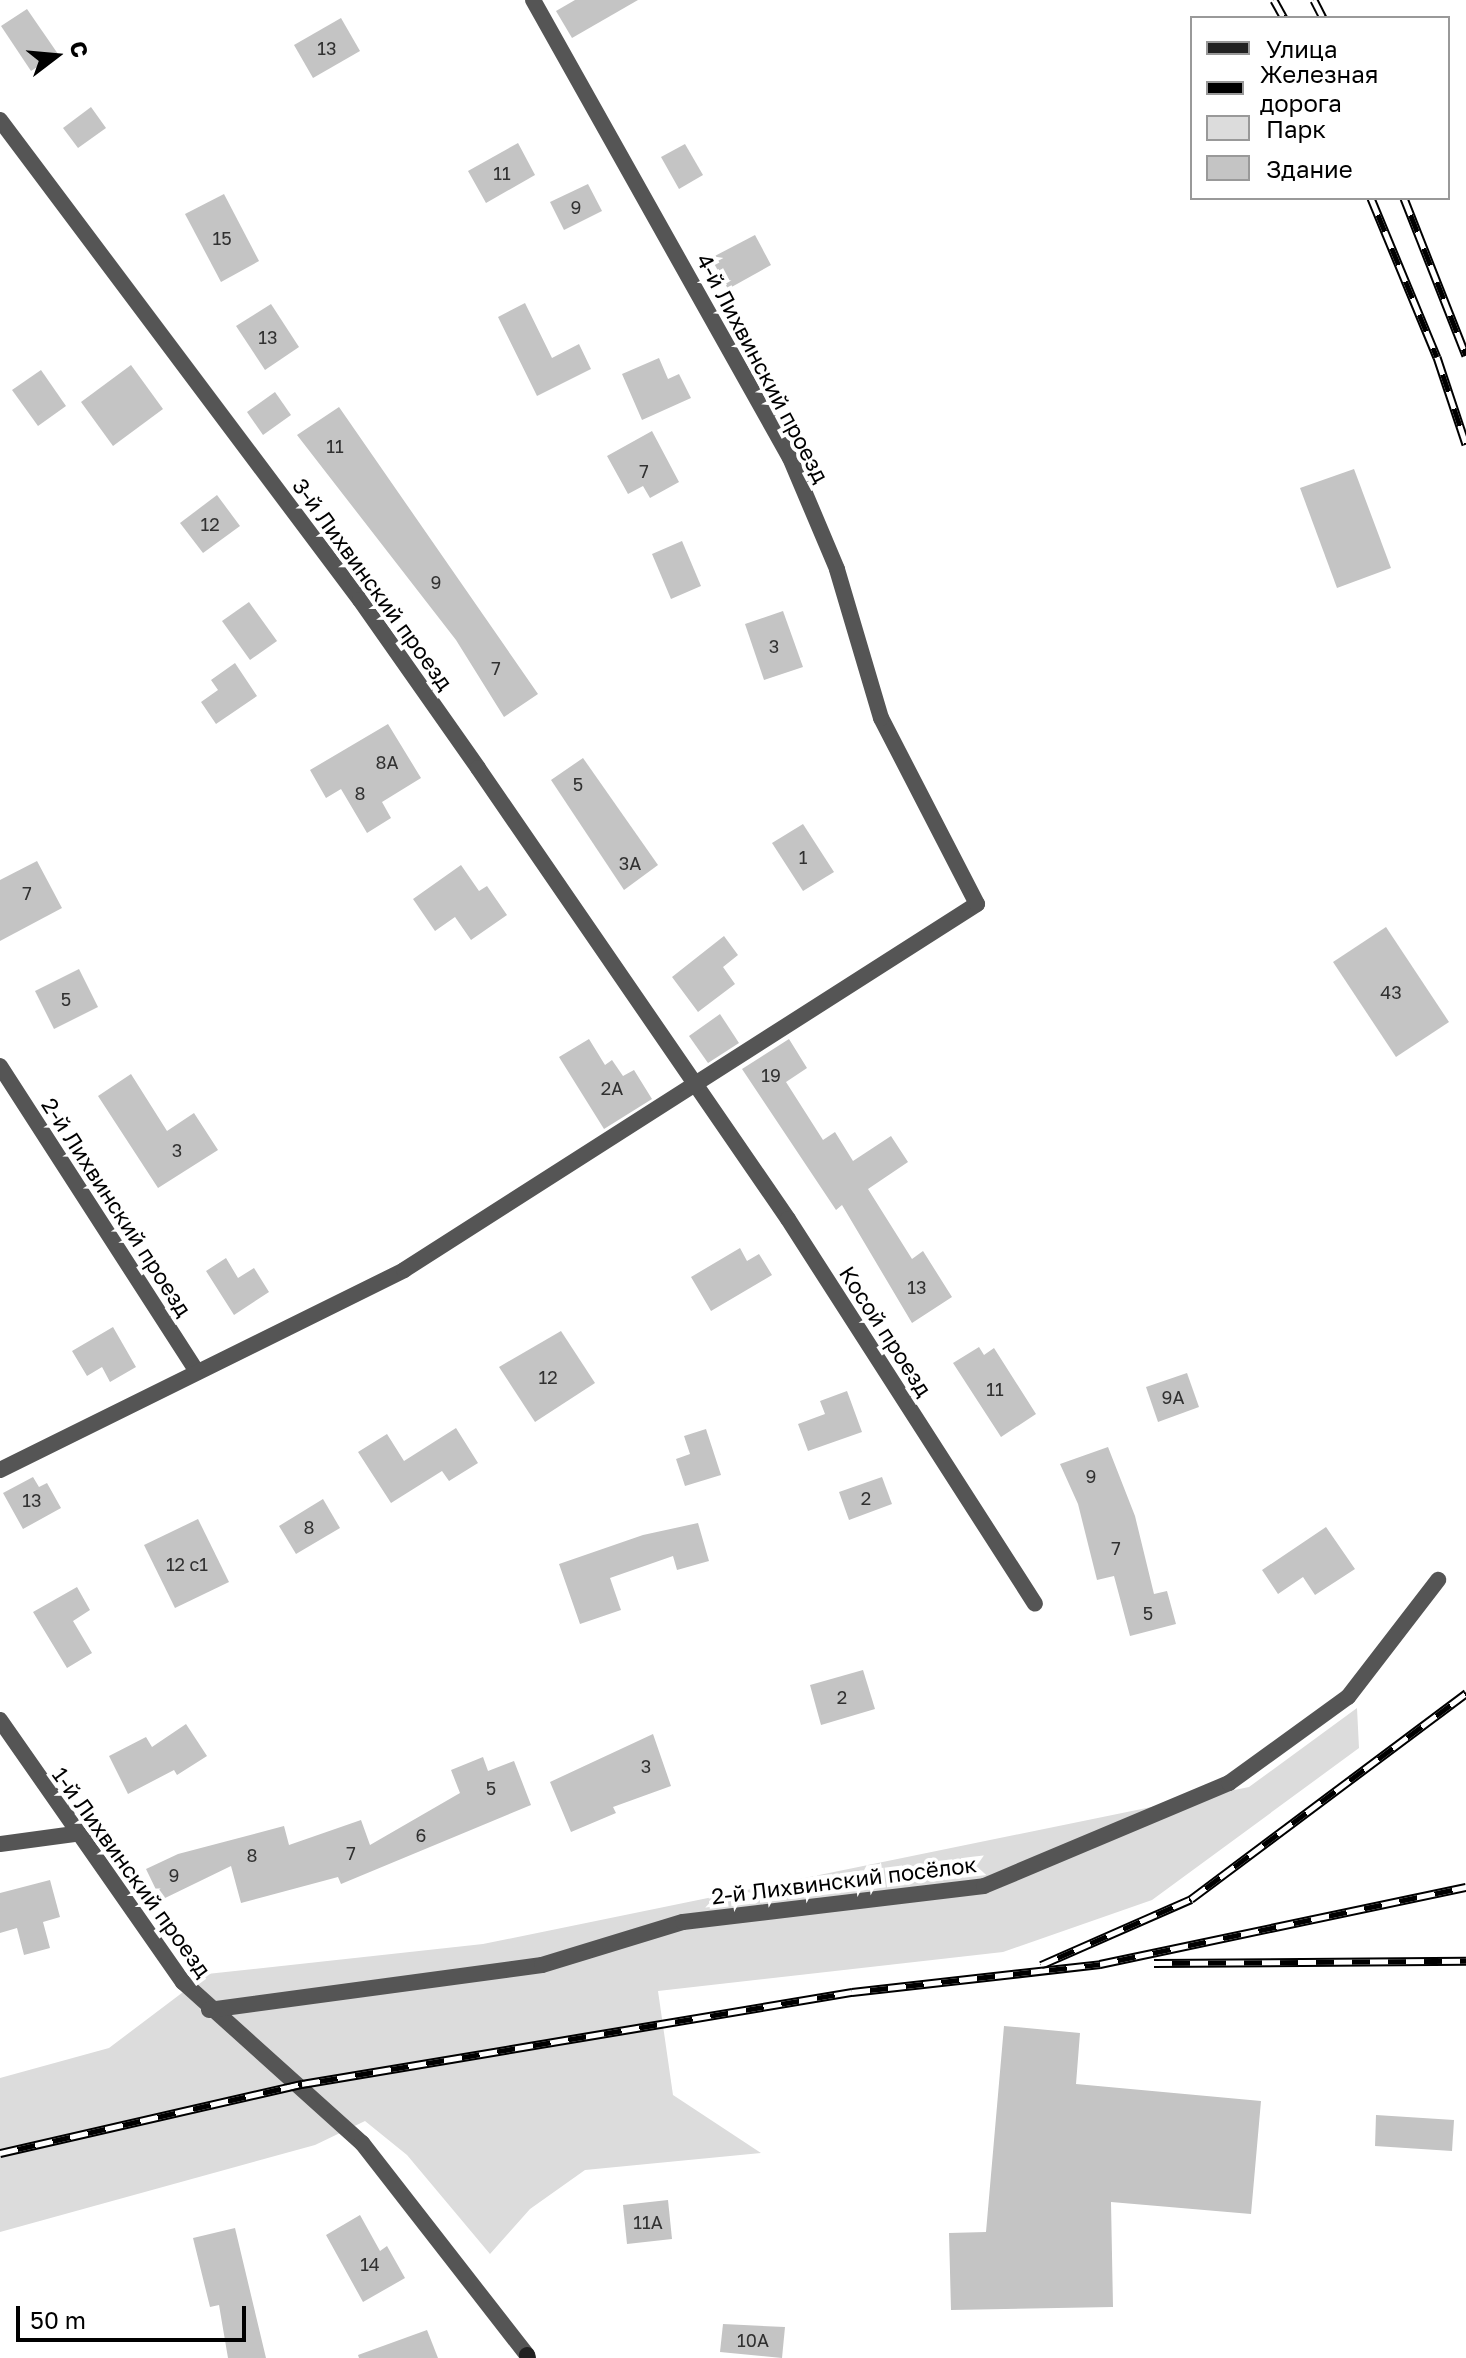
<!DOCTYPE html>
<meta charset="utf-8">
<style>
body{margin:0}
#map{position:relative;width:1466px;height:2358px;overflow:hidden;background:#fff;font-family:"Golos Text",sans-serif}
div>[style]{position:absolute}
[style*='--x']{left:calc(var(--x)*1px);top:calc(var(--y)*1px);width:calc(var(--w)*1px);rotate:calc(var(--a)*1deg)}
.green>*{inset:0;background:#dcdcdc}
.building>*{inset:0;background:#c4c4c4}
.street>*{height:16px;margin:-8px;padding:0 8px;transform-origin:8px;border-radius:8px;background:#555}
.secondary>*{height:16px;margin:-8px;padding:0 8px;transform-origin:8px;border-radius:8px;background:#222}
.rail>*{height:9px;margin-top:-4.5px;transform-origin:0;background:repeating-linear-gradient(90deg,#fff 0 18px,#000 0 36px);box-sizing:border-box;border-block:2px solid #000}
span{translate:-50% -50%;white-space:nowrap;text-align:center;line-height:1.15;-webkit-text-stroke:8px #fff;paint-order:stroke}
.number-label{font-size:18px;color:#313131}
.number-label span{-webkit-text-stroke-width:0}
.street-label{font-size:22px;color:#000}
.legend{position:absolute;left:1190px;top:16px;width:260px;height:184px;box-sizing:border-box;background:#fff;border:2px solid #999;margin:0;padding:10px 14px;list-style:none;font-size:24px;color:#000}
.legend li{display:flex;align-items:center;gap:16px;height:40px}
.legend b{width:40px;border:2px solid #999}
.north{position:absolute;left:16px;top:16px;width:80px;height:80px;-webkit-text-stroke:6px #fff;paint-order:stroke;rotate:74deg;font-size:22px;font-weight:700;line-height:32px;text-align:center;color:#000}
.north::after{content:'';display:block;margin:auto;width:28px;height:36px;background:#000;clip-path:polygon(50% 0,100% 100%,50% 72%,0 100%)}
.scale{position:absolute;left:16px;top:2306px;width:230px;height:36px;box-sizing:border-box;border:4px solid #000;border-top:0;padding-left:10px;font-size:24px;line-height:28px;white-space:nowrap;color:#000;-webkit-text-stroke:6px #fff;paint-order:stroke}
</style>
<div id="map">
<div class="green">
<div style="clip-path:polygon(1357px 1708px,1359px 1748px,1152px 1900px,1003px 1952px,658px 1991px,673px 2095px,761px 2153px,585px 2170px,530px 2209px,490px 2254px,407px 2155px,365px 2121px,315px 2145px,0 2232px,0 2078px,109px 2048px,207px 1974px,483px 1944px,1249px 1787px)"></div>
</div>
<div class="building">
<div style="clip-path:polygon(575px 0,638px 0,572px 38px,556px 11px)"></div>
<div style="clip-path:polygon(27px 9px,58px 54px,31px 71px,1px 26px)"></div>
<div style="clip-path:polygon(341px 18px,360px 51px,313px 78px,294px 45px)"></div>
<div style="clip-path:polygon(91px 107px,106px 128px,78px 148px,63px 128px)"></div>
<div style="clip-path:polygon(518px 143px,535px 175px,486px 203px,468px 171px)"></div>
<div style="clip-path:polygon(685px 144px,703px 175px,679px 189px,661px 157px)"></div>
<div style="clip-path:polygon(588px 184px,602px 211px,564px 230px,550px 202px)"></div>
<div style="clip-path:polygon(224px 194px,259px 261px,221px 282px,185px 214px)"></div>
<div style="clip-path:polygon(755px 235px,771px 265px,728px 289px,711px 258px)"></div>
<div style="clip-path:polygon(525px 303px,552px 358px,579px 344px,591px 369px,537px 396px,498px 317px)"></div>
<div style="clip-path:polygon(271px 304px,299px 347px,265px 370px,236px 326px)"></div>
<div style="clip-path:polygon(659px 358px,668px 379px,679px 374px,691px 398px,642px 420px,622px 374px)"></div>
<div style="clip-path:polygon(131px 365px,163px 409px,113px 446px,81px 402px)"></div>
<div style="clip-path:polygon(41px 370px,66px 406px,38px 426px,12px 390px)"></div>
<div style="clip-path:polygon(275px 392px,291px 415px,263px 435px,247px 412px)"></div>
<div style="clip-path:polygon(339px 407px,538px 694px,504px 717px,456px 640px,297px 435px)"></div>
<div style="clip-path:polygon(652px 431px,679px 482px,650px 498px,643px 486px,628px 494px,607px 456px)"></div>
<div style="clip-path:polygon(1354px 469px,1391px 568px,1337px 588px,1300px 488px)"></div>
<div style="clip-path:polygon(217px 495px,240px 526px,203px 553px,180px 523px)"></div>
<div style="clip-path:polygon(682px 541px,701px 586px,671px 599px,652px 554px)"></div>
<div style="clip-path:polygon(249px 602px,277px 641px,250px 660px,222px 621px)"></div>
<div style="clip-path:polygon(783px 611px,803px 667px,764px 680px,745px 624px)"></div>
<div style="clip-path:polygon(235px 663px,257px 696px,216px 724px,201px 702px,218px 690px,211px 680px)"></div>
<div style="clip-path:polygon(388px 724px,421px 778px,382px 802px,391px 818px,367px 833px,341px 789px,326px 798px,310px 770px)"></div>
<div style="clip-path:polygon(583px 758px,658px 865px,624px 890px,551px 780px)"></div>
<div style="clip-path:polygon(803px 824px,834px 872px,803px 891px,772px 843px)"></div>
<div style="clip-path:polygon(37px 861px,62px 908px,0 941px,0 880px)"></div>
<div style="clip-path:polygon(461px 865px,479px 891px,487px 886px,507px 915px,471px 940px,455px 917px,435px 931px,413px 899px)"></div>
<div style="clip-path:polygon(1386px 927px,1449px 1022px,1396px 1057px,1333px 962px)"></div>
<div style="clip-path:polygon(724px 936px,738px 955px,723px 967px,735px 984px,698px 1012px,672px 977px)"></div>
<div style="clip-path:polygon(79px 969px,98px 1007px,54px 1029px,35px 991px)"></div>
<div style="clip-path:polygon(720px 1014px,739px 1043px,708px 1063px,689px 1036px)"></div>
<div style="clip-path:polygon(589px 1039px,605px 1065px,612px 1060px,623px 1076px,634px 1070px,652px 1099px,604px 1129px,559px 1057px)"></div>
<div style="clip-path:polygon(789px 1039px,807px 1068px,786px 1082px,823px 1140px,835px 1132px,853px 1161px,891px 1136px,908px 1162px,868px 1189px,912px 1259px,923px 1251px,952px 1297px,912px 1323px,842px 1205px,836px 1210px,742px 1069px)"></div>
<div style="clip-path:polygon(131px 1074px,167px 1131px,194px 1113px,218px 1150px,158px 1188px,98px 1096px)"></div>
<div style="clip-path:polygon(740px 1248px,747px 1261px,759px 1254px,772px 1275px,711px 1311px,691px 1277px)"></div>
<div style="clip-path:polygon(226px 1258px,238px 1278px,254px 1268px,269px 1292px,234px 1315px,206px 1271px)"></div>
<div style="clip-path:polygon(113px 1327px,136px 1367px,110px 1382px,102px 1367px,87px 1376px,72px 1351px)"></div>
<div style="clip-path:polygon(561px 1331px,595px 1383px,535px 1422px,499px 1367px)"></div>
<div style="clip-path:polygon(979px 1347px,984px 1355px,994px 1348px,1036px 1414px,1001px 1437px,953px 1363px)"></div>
<div style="clip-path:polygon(1187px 1373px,1199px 1407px,1158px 1422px,1146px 1387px)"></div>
<div style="clip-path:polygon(847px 1391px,862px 1432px,808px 1451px,798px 1424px,825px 1414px,820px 1401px)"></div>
<div style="clip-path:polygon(456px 1428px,478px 1463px,449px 1481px,442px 1471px,391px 1503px,358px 1452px,387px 1434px,404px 1461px)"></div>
<div style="clip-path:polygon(706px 1429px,721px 1475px,685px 1486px,676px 1459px,690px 1454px,684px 1436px)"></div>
<div style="clip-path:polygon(1108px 1447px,1135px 1516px,1154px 1594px,1167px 1591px,1176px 1624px,1130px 1636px,1114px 1576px,1097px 1580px,1078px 1504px,1060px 1464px)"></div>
<div style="clip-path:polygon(33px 1477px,39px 1487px,47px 1483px,61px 1508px,23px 1529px,3px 1493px)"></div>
<div style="clip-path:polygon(882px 1477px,892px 1504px,849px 1520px,839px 1492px)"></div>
<div style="clip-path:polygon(323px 1499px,340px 1528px,296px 1554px,279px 1526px)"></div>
<div style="clip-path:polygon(198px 1519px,229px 1582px,175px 1608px,144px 1545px)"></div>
<div style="clip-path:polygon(698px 1523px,709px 1561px,677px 1570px,673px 1556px,610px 1578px,621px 1610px,580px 1624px,559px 1564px,643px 1535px)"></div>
<div style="clip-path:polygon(1326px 1527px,1355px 1569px,1315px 1595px,1303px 1577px,1278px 1594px,1262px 1570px)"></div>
<div style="clip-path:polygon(77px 1587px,90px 1610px,73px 1621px,92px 1653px,67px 1668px,33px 1612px)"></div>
<div style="clip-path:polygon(863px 1670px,875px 1709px,821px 1725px,810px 1685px)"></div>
<div style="clip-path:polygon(186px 1724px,207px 1756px,177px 1775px,174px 1770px,128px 1794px,109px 1756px,146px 1737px,152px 1747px)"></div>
<div style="clip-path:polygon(653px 1734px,671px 1786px,613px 1807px,616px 1813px,571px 1832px,550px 1782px)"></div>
<div style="clip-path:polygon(483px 1757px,488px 1771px,514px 1761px,531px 1805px,341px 1884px,338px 1877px,241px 1903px,231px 1866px,161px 1900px,146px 1869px,178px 1854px,284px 1826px,289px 1845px,361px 1820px,370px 1845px,460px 1793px,451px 1770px)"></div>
<div style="clip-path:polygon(50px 1880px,60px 1917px,43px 1922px,50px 1948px,24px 1955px,17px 1928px,0 1933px,0 1893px)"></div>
<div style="clip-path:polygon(1004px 2026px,1080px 2033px,1076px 2084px,1261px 2101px,1251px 2214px,1111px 2202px,1113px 2307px,951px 2310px,949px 2233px,986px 2232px)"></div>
<div style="clip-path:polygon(1376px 2115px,1454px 2120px,1452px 2151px,1375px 2146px)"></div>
<div style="clip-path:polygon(668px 2200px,672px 2239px,627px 2244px,623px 2205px)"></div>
<div style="clip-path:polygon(360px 2215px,380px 2251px,387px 2246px,405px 2278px,363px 2302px,326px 2235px)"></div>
<div style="clip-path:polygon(235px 2228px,266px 2358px,228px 2358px,219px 2305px,210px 2307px,193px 2238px)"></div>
<div style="clip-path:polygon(723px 2324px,785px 2327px,782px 2358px,720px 2352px)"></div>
<div style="clip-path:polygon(427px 2330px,438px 2358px,359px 2358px,358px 2355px)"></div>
</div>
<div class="street">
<div style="--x:0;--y:120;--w:600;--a:53.13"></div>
<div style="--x:360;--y:600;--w:205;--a:54.9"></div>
<div style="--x:478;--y:768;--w:547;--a:55.5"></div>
<div style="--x:788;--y:1219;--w:457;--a:57.3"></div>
<div style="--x:0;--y:1066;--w:364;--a:57.2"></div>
<div style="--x:0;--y:1470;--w:451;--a:-26.3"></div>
<div style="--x:404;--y:1270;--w:680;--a:-32.57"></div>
<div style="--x:977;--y:904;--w:209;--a:-117.3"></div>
<div style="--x:881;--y:718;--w:155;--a:-106.5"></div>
<div style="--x:837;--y:569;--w:121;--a:-112.9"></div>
<div style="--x:790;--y:458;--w:525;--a:-119.3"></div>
<div style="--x:0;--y:1720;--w:320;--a:55.1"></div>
<div style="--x:183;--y:1982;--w:241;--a:42"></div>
<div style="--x:362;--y:2143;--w:269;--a:52.1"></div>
<div style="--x:0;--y:1844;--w:75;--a:-7.7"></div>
<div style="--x:209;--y:2010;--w:336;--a:-7.7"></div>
<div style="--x:542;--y:1965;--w:147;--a:-17"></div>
<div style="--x:683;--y:1922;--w:303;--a:-6.8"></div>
<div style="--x:984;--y:1886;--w:266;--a:-22.8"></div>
<div style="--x:1229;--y:1783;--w:147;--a:-35.9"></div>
<div style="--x:1348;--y:1697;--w:148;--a:-52.4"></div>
</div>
<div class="secondary">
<div style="--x:527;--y:2355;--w:3;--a:72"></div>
</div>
<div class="rail">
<div style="--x:1274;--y:0;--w:21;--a:61"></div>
<div style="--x:1314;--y:0;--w:20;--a:63"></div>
<div style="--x:1371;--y:198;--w:172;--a:67.5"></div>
<div style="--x:1437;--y:357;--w:92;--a:71.6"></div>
<div style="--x:1404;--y:198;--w:169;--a:68.5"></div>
<div style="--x:1154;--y:1963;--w:312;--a:-0.4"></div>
<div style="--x:1041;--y:1965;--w:164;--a:-23.7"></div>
<div style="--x:1191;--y:1899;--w:344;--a:-36.8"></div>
<div style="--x:0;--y:2153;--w:310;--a:-12.9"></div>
<div style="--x:302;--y:2084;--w:558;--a:-9.5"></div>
<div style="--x:852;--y:1992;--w:250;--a:-6.4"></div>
<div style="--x:1100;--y:1964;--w:374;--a:-11.9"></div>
</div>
<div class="number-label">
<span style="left:327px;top:48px">13</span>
<span style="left:502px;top:173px">11</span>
<span style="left:576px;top:207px">9</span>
<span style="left:222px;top:238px">15</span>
<span style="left:268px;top:337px">13</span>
<span style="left:335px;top:446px">11</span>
<span style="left:644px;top:471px">7</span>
<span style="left:210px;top:524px">12</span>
<span style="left:436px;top:582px">9</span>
<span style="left:774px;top:646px">3</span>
<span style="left:496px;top:668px">7</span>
<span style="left:387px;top:762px">8А</span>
<span style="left:578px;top:784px">5</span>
<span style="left:360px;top:793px">8</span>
<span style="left:803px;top:857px">1</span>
<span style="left:630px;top:863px">3А</span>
<span style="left:27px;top:893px">7</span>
<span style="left:1391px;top:992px">43</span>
<span style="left:66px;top:999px">5</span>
<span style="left:771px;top:1075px">19</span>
<span style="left:612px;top:1088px">2А</span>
<span style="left:177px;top:1150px">3</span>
<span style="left:917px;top:1287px">13</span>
<span style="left:548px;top:1377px">12</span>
<span style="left:995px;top:1389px">11</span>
<span style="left:1173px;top:1397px">9А</span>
<span style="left:1091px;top:1476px">9</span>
<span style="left:866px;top:1498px">2</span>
<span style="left:32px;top:1500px">13</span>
<span style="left:309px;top:1527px">8</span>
<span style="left:1116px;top:1548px">7</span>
<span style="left:187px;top:1564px">12 с1</span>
<span style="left:1148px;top:1613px">5</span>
<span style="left:842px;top:1697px">2</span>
<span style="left:646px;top:1766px">3</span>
<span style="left:491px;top:1788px">5</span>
<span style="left:421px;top:1835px">6</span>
<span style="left:351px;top:1853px">7</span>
<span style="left:252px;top:1855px">8</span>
<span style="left:174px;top:1875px">9</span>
<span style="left:648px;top:2222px">11А</span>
<span style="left:370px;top:2264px">14</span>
<span style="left:753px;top:2340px">10А</span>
</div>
<div class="street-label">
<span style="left:763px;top:368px;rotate:62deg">4-й Лихвинский проезд</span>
<span style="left:373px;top:584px;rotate:54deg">3-й Лихвинский проезд</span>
<span style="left:117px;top:1207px;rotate:57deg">2-й Лихвинский проезд</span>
<span style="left:886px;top:1331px;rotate:57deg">Косой проезд</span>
<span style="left:132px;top:1872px;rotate:54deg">1-й Лихвинский проезд</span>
<span style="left:844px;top:1880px;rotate:-7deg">2-й Лихвинский посёлок</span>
</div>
<ul class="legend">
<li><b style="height:10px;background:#222"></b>Улица</li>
<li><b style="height:10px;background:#000"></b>Железная дорога</li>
<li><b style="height:22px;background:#dcdcdc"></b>Парк</li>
<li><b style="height:22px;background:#c4c4c4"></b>Здание</li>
</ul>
<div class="north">С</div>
<div class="scale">50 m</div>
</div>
